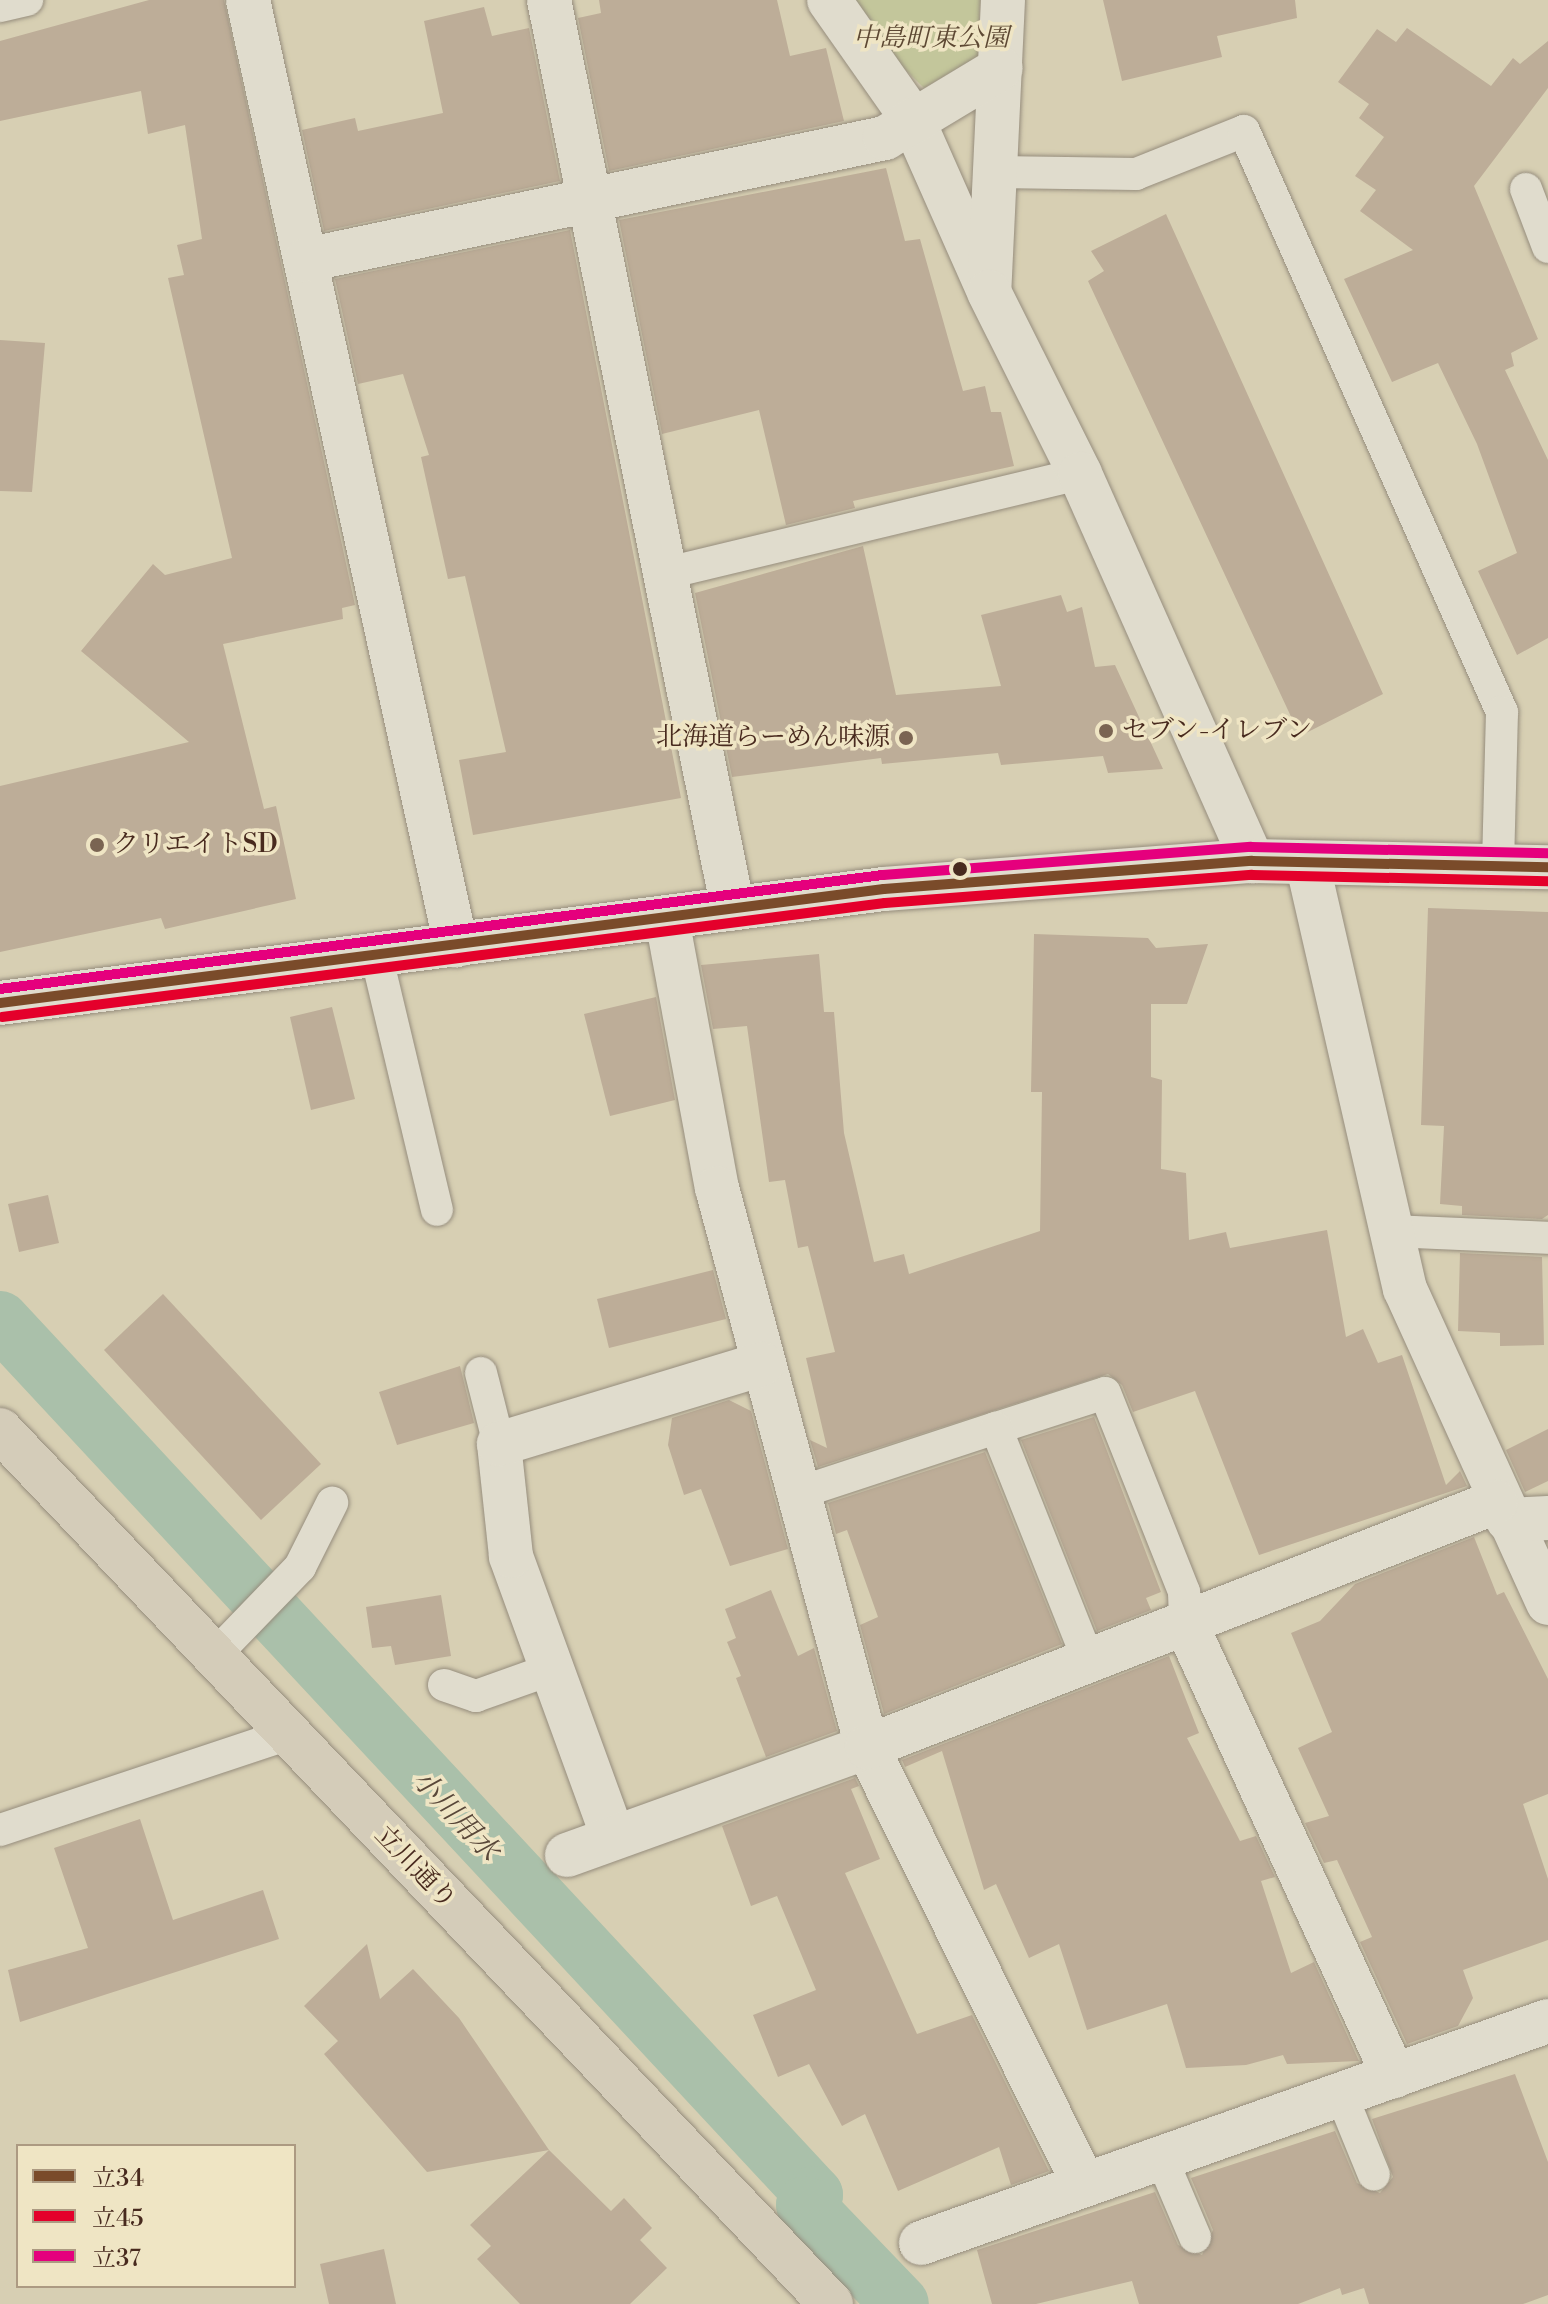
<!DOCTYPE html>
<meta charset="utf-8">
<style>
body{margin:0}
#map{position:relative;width:1548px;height:2304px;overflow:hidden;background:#d7cfb3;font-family:"Libre Bodoni","Noto Serif JP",serif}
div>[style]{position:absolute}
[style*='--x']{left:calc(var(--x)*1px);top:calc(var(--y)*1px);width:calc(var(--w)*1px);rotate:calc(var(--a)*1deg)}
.green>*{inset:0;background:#c3c69b}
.canal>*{height:58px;margin:-29px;padding:0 29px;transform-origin:29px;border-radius:29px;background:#aac0aa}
.building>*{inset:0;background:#bdad98}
.roads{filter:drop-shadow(0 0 2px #968d7d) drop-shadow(0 0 2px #968d7d)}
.lane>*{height:32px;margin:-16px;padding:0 16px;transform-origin:16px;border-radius:16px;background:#e0dccd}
.street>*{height:44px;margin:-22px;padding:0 22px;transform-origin:22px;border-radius:22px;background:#e0dccd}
.secondary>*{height:44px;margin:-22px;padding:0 22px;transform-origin:22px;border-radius:22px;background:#e0dccd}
.primary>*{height:44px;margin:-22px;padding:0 22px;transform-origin:22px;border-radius:22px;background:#d4ccb9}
.bus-1>*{height:10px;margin:-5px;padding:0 5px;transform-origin:5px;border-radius:5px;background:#7a4b2a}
.bus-2>*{height:10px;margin:-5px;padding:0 5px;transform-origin:5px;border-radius:5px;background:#e4002b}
.bus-3>*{height:10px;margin:-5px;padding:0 5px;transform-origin:5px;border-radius:5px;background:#e5007d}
.dots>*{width:22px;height:22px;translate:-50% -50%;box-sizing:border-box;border:4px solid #efe5c4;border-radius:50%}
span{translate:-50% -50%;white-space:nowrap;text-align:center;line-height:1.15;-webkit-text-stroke:7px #efe5c4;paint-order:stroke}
.park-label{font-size:26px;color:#5d4833;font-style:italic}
.poi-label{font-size:26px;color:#482a1e}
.left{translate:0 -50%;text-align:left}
.right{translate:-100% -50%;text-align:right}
.street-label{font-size:26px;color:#482a1e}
.water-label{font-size:28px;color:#584739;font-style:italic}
.legend{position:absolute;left:16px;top:2144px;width:280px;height:144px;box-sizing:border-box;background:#efe5c4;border:2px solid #ac9a82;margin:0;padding:10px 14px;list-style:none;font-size:24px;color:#482a1e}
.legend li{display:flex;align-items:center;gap:16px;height:40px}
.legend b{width:40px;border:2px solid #ac9a82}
</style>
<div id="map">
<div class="green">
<div style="clip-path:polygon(846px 0,980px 0,978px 56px,924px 88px,857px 22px)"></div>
</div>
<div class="canal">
<div style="--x:0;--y:1320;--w:1195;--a:47.07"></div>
<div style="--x:814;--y:2195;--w:13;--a:132"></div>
<div style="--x:805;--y:2205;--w:137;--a:46.2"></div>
</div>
<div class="building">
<div style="clip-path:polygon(149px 0,224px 0,355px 605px,342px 608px,343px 619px,223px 644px,264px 809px,276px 806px,296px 899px,165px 929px,161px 918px,0 952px,0 786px,189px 742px,81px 651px,153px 564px,165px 575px,232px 558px,168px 278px,184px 275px,177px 245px,202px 239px,185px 125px,148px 134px,141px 91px,0 121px,0 41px)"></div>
<div style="clip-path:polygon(599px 0,777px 0,790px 56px,826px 48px,844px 121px,609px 171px,578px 18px,601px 13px)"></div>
<div style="clip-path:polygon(1103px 0,1295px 0,1297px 18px,1217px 36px,1222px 57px,1122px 81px)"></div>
<div style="clip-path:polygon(484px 7px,492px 36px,529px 28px,560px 181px,324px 231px,302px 130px,355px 118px,358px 131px,443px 113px,424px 21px)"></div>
<div style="clip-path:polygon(1407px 28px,1491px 86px,1513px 58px,1520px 64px,1548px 41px,1548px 88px,1474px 186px,1538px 339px,1511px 353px,1514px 366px,1505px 370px,1548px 460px,1548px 638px,1517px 655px,1478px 571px,1517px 553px,1477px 444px,1438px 363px,1392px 382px,1344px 279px,1413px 250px,1360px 211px,1376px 190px,1355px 176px,1384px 137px,1359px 118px,1369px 104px,1338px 82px,1377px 29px,1396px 42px)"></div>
<div style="clip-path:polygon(886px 168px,905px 241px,920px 239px,963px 391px,985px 386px,991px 412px,1001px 412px,1014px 466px,853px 501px,855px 508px,786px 525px,759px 410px,662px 434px,619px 220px)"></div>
<div style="clip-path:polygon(1166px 214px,1383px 694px,1300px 736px,1088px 281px,1104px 271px,1091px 251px)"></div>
<div style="clip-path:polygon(570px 230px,681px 798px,473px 835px,459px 760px,506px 752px,465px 576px,448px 579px,421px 457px,429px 455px,403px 374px,358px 384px,335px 279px)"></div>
<div style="clip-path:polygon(0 340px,45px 343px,32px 492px,0 491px)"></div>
<div style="clip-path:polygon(863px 546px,896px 695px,1001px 686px,981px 615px,1061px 595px,1067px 612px,1082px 607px,1095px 667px,1115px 665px,1163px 769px,1108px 773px,1103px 756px,1001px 765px,998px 753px,882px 764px,881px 758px,732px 777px,695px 593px)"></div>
<div style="clip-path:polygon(1428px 908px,1548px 912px,1548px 1215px,1542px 1219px,1462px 1215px,1462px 1206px,1440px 1204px,1444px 1126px,1421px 1125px)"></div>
<div style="clip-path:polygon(1034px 934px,1148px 938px,1156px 948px,1208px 944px,1187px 1004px,1151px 1004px,1151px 1077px,1162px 1080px,1161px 1169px,1186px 1173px,1189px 1240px,1226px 1232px,1230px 1248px,1327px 1230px,1346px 1337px,1363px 1329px,1378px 1363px,1402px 1355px,1446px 1485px,1460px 1471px,1467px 1486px,1259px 1555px,1195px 1391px,1133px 1412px,1122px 1385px,1108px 1374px,818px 1467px,810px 1440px,827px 1448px,806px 1358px,835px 1352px,808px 1246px,798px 1248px,785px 1180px,769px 1182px,747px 1026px,713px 1029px,701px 965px,819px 954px,824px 1012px,834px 1012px,844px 1133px,874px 1262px,904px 1254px,909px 1274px,1040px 1231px,1042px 1092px,1031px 1092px)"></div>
<div style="clip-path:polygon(656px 997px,675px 1100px,610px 1116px,584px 1014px)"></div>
<div style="clip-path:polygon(332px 1007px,355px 1099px,311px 1110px,290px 1017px)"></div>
<div style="clip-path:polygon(48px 1195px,59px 1243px,19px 1252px,8px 1204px)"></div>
<div style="clip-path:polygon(1460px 1253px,1542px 1257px,1544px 1345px,1500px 1346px,1500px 1333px,1458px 1331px)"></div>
<div style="clip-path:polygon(713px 1270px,726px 1319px,609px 1348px,597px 1299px)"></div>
<div style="clip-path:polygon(163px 1294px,321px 1464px,261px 1520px,104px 1350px)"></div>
<div style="clip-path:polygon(460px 1366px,474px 1423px,397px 1445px,379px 1392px)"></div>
<div style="clip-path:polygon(729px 1400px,751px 1411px,788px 1549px,730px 1566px,701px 1489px,684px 1495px,668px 1445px,672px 1418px)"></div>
<div style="clip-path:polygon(1094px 1417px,1161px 1592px,1146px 1598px,1151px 1610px,1097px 1631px,1021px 1440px)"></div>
<div style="clip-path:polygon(1548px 1429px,1548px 1481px,1525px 1492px,1506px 1450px)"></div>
<div style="clip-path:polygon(985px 1452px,1062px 1644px,884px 1714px,860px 1625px,878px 1617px,847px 1530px,836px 1534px,828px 1503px)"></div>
<div style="clip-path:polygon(1474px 1537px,1497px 1595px,1504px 1592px,1548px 1679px,1548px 1794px,1523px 1804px,1548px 1879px,1548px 1940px,1463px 1970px,1473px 1998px,1458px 2026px,1407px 2044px,1360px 1942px,1372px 1937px,1337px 1860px,1324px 1863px,1305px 1823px,1329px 1816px,1298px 1748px,1332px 1732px,1291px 1633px,1320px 1621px,1355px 1584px)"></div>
<div style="clip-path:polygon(771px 1590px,798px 1656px,814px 1648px,837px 1731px,766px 1757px,736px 1678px,741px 1676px,727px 1642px,736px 1638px,725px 1609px)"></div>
<div style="clip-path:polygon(441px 1595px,451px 1656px,395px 1665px,391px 1646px,372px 1648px,366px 1607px)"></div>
<div style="clip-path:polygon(1169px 1656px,1199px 1733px,1187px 1738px,1240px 1841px,1256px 1836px,1275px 1877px,1261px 1881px,1291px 1973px,1314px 1962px,1359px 2061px,1287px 2064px,1283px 2055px,1246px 2065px,1186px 2068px,1167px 2004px,1087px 2030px,1059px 1944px,1029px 1958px,996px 1884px,984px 1890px,942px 1751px,905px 1767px,902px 1760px)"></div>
<div style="clip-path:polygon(855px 1778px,859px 1786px,851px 1789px,880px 1859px,845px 1873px,917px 2034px,972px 2015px,1049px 2171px,1011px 2185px,999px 2147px,898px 2191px,865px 2114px,842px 2126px,809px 2064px,778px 2077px,753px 2015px,816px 1990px,777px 1896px,751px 1906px,722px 1826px)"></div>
<div style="clip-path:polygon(140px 1819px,173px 1920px,263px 1890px,279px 1939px,20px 2022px,8px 1970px,88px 1948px,54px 1848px)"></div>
<div style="clip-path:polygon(367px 1944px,380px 1999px,413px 1969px,459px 2018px,549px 2150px,611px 2211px,624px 2198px,652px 2228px,640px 2240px,667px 2268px,630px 2304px,520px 2304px,477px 2259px,491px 2246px,470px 2225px,549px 2150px,427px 2172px,324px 2054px,338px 2041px,304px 2006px)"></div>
<div style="clip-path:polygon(1515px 2074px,1548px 2162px,1548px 2295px,1523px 2304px,1369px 2304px,1364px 2288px,1342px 2295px,1340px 2288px,1298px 2304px,1139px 2304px,1132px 2281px,1036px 2304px,992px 2304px,977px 2250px,1155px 2192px,1178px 2245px,1202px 2255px,1213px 2230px,1191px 2178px,1335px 2131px,1357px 2183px,1380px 2193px,1393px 2177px,1372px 2119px)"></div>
<div style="clip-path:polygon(384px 2249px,396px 2304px,329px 2304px,320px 2264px)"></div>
</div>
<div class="roads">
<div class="lane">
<div style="--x:0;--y:6;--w:28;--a:-13"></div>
<div style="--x:996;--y:172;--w:140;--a:0.8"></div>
<div style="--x:1136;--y:174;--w:116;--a:-21.7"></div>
<div style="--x:1244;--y:131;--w:636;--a:66.06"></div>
<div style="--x:1502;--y:712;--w:155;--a:91.5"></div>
<div style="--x:1526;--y:189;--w:62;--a:69.2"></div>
<div style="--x:667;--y:573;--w:425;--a:-13.5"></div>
<div style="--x:376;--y:954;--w:263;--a:76.6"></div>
<div style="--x:1390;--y:1231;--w:158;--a:2.5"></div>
<div style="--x:481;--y:1373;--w:73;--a:75.8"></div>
<div style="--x:996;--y:1428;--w:114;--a:-17.8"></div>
<div style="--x:1105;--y:1393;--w:214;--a:68.3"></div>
<div style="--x:1184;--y:1592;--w:30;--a:88"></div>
<div style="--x:798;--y:1493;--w:208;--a:-18.2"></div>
<div style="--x:996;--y:1428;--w:249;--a:68.3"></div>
<div style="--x:214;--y:1656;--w:124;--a:-46"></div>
<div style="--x:300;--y:1567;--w:72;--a:-63.4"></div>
<div style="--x:444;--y:1685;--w:34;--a:19"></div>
<div style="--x:476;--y:1696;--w:81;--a:-19.6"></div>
<div style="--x:0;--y:1830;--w:304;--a:-18.4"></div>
<div style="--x:1341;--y:2094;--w:87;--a:67.8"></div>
<div style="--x:1161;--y:2157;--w:87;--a:67"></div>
</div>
<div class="street">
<div style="--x:248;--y:0;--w:968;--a:77.59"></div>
<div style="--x:549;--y:0;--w:927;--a:78.56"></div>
<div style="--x:829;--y:0;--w:144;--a:54.9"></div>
<div style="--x:912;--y:118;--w:185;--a:66.1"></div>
<div style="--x:1003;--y:0;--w:292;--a:92.7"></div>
<div style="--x:989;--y:292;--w:203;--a:63.4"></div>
<div style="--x:1080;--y:474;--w:424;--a:66"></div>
<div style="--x:306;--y:260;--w:592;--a:-11.9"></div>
<div style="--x:885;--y:138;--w:135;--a:-31.1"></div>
<div style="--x:1308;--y:866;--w:434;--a:77.1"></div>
<div style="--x:1405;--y:1289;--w:345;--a:65.5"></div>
<div style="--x:667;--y:919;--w:274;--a:79.5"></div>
<div style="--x:717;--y:1188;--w:579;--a:74.98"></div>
<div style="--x:867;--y:1747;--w:488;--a:63.6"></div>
<div style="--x:1508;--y:1520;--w:40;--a:-2.9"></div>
<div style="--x:1185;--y:1622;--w:500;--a:65.3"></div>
<div style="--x:612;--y:1834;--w:296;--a:-110"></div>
<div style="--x:511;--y:1556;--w:113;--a:-96.1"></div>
<div style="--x:499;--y:1444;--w:275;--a:-16.9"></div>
<div style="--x:567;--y:1855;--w:319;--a:-19.8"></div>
<div style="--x:867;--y:1747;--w:675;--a:-21.28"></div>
<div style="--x:921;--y:2243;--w:665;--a:-19.5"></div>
</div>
<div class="secondary">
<div style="--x:0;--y:1003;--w:891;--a:-7.35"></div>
<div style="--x:884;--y:889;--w:369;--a:-4.4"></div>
<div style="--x:1252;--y:861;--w:296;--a:1.2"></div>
</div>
<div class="primary">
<div style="--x:0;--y:1430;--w:1206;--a:46.44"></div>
</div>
</div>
<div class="bus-1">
<div style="--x:0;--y:1003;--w:891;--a:-7.35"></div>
<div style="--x:884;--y:889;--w:369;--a:-4.4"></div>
<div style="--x:1252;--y:861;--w:296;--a:1.2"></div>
</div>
<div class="bus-2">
<div style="--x:2;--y:1017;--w:890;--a:-7.36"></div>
<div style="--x:885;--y:903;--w:368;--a:-4.4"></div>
<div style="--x:1252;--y:875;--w:296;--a:1.2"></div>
</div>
<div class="bus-3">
<div style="--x:0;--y:989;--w:890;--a:-7.36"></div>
<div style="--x:883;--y:875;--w:369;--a:-4.4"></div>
<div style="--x:1251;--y:847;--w:297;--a:1.2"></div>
</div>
<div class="dots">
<div style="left:1106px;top:731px;background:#7a6452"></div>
<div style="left:906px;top:738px;background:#7a6452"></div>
<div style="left:97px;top:845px;background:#7a6452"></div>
<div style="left:960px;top:869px;background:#482a1e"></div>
</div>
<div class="park-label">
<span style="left:931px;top:39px">中島町東公園</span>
</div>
<div class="poi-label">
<span class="left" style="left:1122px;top:731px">セブン-イレブン</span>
<span class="right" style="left:890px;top:738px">北海道らーめん味源</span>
<span class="left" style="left:113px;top:845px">クリエイトSD</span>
</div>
<div class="street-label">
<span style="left:415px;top:1868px;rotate:46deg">立川通り</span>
</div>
<div class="water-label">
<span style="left:455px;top:1816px;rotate:47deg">小川用水</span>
</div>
<ul class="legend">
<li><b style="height:10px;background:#7a4b2a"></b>立34</li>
<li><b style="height:10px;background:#e4002b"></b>立45</li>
<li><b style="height:10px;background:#e5007d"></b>立37</li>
</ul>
</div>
